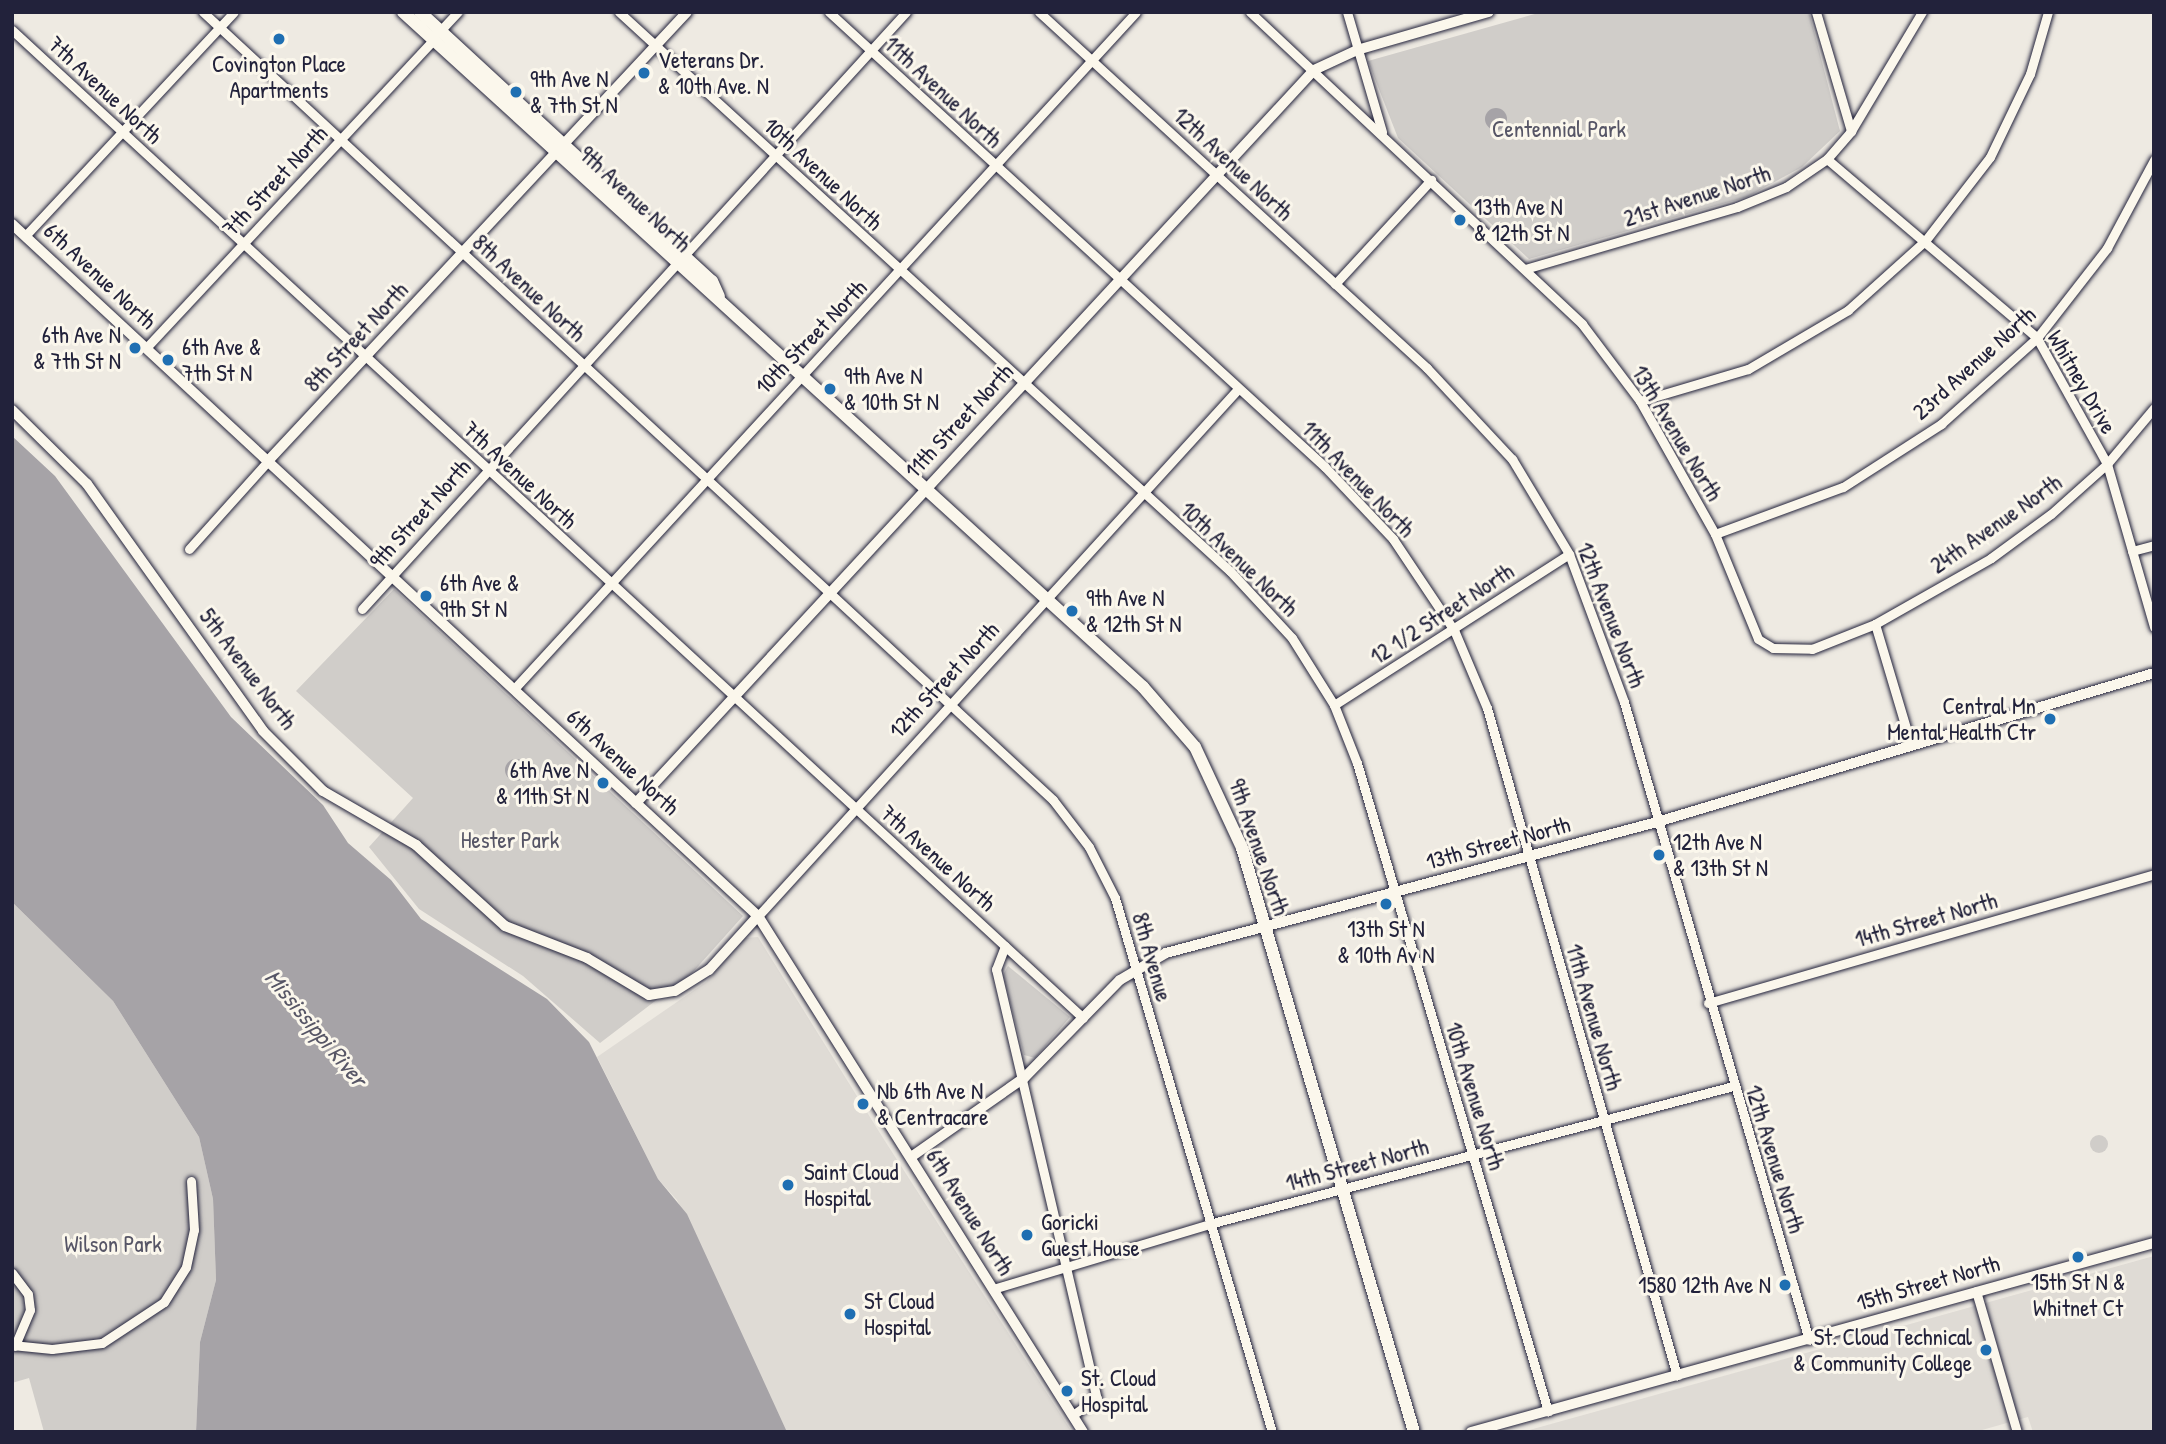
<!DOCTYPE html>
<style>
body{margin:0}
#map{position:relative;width:2166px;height:1444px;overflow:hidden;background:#eeeae2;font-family:"Patrick Hand",sans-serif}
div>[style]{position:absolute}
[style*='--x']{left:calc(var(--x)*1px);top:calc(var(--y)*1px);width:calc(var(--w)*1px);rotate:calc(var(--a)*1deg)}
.built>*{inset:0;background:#dfdbd5}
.green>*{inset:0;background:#d0cdc9}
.round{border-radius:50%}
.water>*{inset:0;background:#a6a3a7}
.roads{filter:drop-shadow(0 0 2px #22223b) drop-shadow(0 0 2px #22223b)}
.minor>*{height:9px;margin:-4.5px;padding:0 4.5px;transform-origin:4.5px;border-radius:4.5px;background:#fbf7ec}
.tertiary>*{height:10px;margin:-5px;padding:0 5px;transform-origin:5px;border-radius:5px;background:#fbf7ec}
.secondary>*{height:12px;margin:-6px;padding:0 6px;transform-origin:6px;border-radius:6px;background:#fbf7ec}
.dots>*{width:19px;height:19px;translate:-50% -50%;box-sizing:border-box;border:4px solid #fbf7ec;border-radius:50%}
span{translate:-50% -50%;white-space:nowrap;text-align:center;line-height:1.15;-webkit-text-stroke:6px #fbf7ec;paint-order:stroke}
.poi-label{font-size:23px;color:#22223b}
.left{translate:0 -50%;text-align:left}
.right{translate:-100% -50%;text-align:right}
.street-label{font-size:23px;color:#22223b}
.park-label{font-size:23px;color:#565566}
.water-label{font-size:24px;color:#575666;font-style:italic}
.frame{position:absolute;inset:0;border:14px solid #22223b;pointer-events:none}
</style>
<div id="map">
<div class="built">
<div style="clip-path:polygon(758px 937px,883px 1138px,1072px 1432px,787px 1432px,677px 1200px,658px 1179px,597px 1057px,706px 982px,745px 938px)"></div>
<div style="clip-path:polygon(2154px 1256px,2154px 1432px,2033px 1432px,2028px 1417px,1975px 1432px,1522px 1432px)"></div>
</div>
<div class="green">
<div style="clip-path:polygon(1542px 12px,1809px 12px,1840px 131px,1802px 167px,1747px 197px,1529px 259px,1398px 138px,1368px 61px)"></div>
<div style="clip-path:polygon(394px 589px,743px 916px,692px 973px,600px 1043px,523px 976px,419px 909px,369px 847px,413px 798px,296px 691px)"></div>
<div style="clip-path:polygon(12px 902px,113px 1001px,199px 1137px,213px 1199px,216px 1280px,200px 1342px,196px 1432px,44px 1432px,29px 1378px,12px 1383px)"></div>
<div style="clip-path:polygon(1008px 966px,1070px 1017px,1035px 1058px,1024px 1055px,1003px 975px)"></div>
<div class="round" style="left:2090px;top:1135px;width:18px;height:18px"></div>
</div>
<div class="water">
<div class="round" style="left:1485px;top:108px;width:22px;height:22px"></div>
<div style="clip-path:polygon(12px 436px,55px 476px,231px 717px,323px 805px,348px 843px,391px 880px,421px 919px,547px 999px,589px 1042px,658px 1179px,687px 1214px,787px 1432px,196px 1432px,200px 1342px,216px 1280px,213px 1199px,199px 1137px,113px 1001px,12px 902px)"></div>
<div class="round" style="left:505px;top:759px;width:22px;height:22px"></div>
</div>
<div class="roads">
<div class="minor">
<div style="--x:203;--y:12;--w:1159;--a:42.83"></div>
<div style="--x:1053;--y:800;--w:59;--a:52.5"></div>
<div style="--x:1089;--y:847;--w:57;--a:63"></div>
<div style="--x:1115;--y:898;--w:557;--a:73.62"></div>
<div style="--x:619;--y:12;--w:828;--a:42.46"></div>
<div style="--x:1230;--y:571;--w:91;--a:47.2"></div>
<div style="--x:1292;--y:638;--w:79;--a:57.9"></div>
<div style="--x:1334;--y:705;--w:62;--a:68.4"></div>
<div style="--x:1357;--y:763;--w:676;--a:73.58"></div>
<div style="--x:829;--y:12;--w:673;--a:42.53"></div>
<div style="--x:1325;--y:467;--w:99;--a:46.6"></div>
<div style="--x:1393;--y:539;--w:110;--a:56.2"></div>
<div style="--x:1454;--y:630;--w:85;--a:67.1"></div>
<div style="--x:1487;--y:708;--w:694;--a:74.12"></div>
<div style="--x:1039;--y:12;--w:527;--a:42.54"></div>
<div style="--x:1427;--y:368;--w:125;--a:47"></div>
<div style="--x:1512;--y:459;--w:111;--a:59"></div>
<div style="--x:1569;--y:554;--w:158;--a:69.6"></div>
<div style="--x:1624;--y:702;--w:664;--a:73.83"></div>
<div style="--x:1250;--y:12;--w:456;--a:43.2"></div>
<div style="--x:1582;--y:324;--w:96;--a:53"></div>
<div style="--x:1640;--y:401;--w:153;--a:60.6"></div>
<div style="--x:1715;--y:534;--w:113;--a:67.7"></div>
<div style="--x:1758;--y:639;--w:17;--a:31"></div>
<div style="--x:1773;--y:648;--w:39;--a:1"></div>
<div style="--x:1812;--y:649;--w:68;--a:-21.6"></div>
<div style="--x:1875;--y:624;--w:126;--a:73.4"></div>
<div style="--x:1347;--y:12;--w:125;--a:73.7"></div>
<div style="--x:1816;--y:12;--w:124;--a:73.6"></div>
<div style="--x:12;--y:30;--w:1457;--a:42.69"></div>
<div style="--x:440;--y:31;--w:26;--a:-47"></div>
<div style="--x:1827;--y:159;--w:276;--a:40.4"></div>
<div style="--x:2037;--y:338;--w:144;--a:60.9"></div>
<div style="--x:2107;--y:464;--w:170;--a:73.9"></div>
<div style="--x:25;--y:236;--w:306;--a:-47"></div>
<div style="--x:1525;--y:269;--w:221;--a:-16.3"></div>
<div style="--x:1737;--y:207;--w:53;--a:-22.2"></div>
<div style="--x:1786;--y:187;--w:50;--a:-34.3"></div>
<div style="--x:1827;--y:159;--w:37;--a:-49"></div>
<div style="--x:1851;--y:131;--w:139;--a:-59.2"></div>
<div style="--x:1335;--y:284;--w:142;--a:-47.3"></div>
<div style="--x:146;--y:348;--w:421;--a:-47"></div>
<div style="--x:1640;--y:401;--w:113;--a:-16.5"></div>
<div style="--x:1748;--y:369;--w:116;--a:-30.5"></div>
<div style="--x:1848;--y:310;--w:103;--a:-41.9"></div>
<div style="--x:1925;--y:241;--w:106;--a:-52.3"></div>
<div style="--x:1990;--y:157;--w:92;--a:-64.3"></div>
<div style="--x:2030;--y:74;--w:65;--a:-73.8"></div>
<div style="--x:1715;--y:534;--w:136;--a:-20.2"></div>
<div style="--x:1843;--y:487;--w:117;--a:-32.7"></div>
<div style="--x:1941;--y:424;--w:129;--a:-41.9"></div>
<div style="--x:2037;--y:338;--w:114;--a:-52.1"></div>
<div style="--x:2107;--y:248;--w:100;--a:-61.9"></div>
<div style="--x:189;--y:549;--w:118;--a:-48.1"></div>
<div style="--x:2132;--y:551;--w:23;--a:-15"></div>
<div style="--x:362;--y:609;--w:808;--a:-47.66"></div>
<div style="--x:1875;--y:624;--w:133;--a:-29.6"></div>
<div style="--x:1991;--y:558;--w:74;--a:-36.3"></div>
<div style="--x:2051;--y:514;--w:75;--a:-41.8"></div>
<div style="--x:2107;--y:464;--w:73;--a:-50"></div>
<div style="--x:514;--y:689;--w:919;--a:-47.42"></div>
<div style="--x:1334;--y:705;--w:279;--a:-32.7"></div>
<div style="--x:758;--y:916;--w:713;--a:-47.67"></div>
<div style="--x:1005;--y:946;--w:25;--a:111"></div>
<div style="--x:996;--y:969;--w:441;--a:76.8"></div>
<div style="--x:1097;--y:1398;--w:29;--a:145"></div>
<div style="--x:1708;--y:1003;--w:464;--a:-16.1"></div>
<div style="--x:12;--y:1273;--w:26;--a:53"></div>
<div style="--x:28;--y:1294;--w:16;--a:83"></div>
<div style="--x:30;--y:1310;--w:39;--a:113"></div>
<div style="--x:993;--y:1289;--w:226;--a:-16.7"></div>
<div style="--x:1209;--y:1224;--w:542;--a:-14.75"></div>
<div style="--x:1976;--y:1291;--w:147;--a:73.8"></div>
<div style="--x:12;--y:1345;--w:40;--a:5.7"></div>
<div style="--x:52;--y:1349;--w:50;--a:-6.8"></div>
<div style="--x:102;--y:1343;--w:74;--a:-33.5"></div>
<div style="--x:164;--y:1302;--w:41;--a:-57.8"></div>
<div style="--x:186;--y:1267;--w:38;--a:-78"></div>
<div style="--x:194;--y:1230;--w:49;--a:-93.5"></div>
</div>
<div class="tertiary">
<div style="--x:12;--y:224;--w:1018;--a:42.85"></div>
<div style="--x:758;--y:916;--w:610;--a:57.8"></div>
<div style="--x:12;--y:410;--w:105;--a:44.6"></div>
<div style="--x:87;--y:484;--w:303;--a:54.5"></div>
<div style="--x:263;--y:731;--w:85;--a:45"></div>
<div style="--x:323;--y:791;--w:108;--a:30.1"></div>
<div style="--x:416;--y:845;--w:120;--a:42.3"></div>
<div style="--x:505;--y:926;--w:88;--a:21.3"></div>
<div style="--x:587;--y:958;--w:72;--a:30.8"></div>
<div style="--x:649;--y:995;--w:26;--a:-9"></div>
<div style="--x:675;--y:991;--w:40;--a:-32"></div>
<div style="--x:709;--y:970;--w:73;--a:-47.8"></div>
<div style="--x:268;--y:461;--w:614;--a:-46.98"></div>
<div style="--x:636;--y:803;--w:998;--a:-47.23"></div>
<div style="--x:1314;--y:70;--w:47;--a:-24.9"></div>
<div style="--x:1357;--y:50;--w:137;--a:-16.1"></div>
<div style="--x:911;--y:1157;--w:138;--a:-35"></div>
<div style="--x:1024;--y:1078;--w:137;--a:-45.6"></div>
<div style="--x:1120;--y:980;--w:53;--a:-30.4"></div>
<div style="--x:1166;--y:953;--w:508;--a:-14.94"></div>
<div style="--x:1657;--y:822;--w:519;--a:-16.69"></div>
<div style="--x:1471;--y:1432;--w:709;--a:-15.47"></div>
</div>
<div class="secondary">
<div style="--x:403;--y:12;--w:1002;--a:42.37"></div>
<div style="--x:1143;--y:687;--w:79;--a:49.1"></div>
<div style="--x:1195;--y:747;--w:111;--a:65"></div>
<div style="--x:1242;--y:848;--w:609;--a:73.59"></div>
<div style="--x:420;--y:12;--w:397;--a:42.7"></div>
<div style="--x:712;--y:281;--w:17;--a:66"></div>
</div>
</div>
<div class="dots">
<div style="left:279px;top:39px;background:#1f6fb2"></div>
<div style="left:644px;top:73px;background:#1f6fb2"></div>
<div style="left:516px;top:92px;background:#1f6fb2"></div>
<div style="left:1460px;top:220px;background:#1f6fb2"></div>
<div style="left:135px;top:348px;background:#1f6fb2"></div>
<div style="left:168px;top:360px;background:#1f6fb2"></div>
<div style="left:830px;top:389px;background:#1f6fb2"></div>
<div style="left:426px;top:596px;background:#1f6fb2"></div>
<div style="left:1072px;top:611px;background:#1f6fb2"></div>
<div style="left:2050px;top:719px;background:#1f6fb2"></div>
<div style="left:603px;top:783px;background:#1f6fb2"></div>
<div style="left:1659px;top:855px;background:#1f6fb2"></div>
<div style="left:1386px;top:904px;background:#1f6fb2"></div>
<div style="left:863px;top:1104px;background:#1f6fb2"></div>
<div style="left:788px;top:1185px;background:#1f6fb2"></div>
<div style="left:1027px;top:1235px;background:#1f6fb2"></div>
<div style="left:2078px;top:1257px;background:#1f6fb2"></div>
<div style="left:1785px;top:1285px;background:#1f6fb2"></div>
<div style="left:850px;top:1314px;background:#1f6fb2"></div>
<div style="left:1986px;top:1350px;background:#1f6fb2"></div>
<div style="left:1067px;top:1391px;background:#1f6fb2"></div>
</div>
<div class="poi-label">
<span class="left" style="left:658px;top:73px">Veterans Dr.<br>&amp; 10th Ave. N</span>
<span style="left:279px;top:77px">Covington Place<br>Apartments</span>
<span class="left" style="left:530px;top:92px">9th Ave N<br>&amp; 7th St N</span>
<span class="left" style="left:1474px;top:220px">13th Ave N<br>&amp; 12th St N</span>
<span class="right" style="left:121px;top:348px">6th Ave N<br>&amp; 7th St N</span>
<span class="left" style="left:182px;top:360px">6th Ave &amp;<br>7th St N</span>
<span class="left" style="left:844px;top:389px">9th Ave N<br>&amp; 10th St N</span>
<span class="left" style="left:440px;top:596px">6th Ave &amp;<br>9th St N</span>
<span class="left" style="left:1086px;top:611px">9th Ave N<br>&amp; 12th St N</span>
<span class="right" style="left:2036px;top:719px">Central Mn<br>Mental Health Ctr</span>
<span class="right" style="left:589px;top:783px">6th Ave N<br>&amp; 11th St N</span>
<span class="left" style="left:1673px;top:855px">12th Ave N<br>&amp; 13th St N</span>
<span style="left:1386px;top:942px">13th St N<br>&amp; 10th Av N</span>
<span class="left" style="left:877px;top:1104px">Nb 6th Ave N<br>&amp; Centracare</span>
<span class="left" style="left:804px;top:1185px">Saint Cloud<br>Hospital</span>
<span class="left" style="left:1041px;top:1235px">Goricki<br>Guest House</span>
<span style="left:2078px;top:1295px">15th St N &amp;<br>Whitnet Ct</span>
<span class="right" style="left:1771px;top:1285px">1580 12th Ave N</span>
<span class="left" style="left:864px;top:1314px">St Cloud<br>Hospital</span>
<span class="right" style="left:1972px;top:1350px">St. Cloud Technical<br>&amp; Community College</span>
<span class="left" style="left:1081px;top:1391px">St. Cloud<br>Hospital</span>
</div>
<div class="street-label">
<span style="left:105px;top:90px;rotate:43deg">7th Avenue North</span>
<span style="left:943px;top:92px;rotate:43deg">11th Avenue North</span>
<span style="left:1233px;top:164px;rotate:43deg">12th Avenue North</span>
<span style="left:823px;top:174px;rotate:43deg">10th Avenue North</span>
<span style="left:275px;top:181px;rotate:-47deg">7th Street North</span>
<span style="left:1697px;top:196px;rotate:-18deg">21st Avenue North</span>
<span style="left:635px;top:199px;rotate:43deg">9th Avenue North</span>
<span style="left:100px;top:276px;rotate:43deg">6th Avenue North</span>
<span style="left:529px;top:288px;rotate:43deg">8th Avenue North</span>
<span style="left:356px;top:337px;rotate:-47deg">8th Street North</span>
<span style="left:811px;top:337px;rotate:-46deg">10th Street North</span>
<span style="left:1974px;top:363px;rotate:-42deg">23rd Avenue North</span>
<span style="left:2082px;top:382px;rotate:60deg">Whitney Drive</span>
<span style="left:959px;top:421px;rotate:-47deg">11th Street North</span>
<span style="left:1677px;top:433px;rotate:59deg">13th Avenue North</span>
<span style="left:520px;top:475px;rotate:43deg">7th Avenue North</span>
<span style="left:1358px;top:479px;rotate:46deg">11th Avenue North</span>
<span style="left:420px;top:514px;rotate:-48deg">9th Street North</span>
<span style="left:1996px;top:524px;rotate:-35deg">24th Avenue North</span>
<span style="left:1239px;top:559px;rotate:44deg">10th Avenue North</span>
<span style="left:1442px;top:614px;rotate:-33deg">12 1/2 Street North</span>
<span style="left:1611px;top:615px;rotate:69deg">12th Avenue North</span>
<span style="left:248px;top:669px;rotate:53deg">5th Avenue North</span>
<span style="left:944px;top:680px;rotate:-47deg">12th Street North</span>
<span style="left:623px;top:762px;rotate:43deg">6th Avenue North</span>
<span style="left:1498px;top:843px;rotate:-15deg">13th Street North</span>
<span style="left:1259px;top:847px;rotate:71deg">9th Avenue North</span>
<span style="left:938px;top:858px;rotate:42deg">7th Avenue North</span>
<span style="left:1926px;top:920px;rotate:-16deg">14th Street North</span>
<span style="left:1152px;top:957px;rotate:74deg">8th Avenue</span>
<span style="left:1594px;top:1017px;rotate:74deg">11th Avenue North</span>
<span style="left:1475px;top:1096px;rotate:73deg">10th Avenue North</span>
<span style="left:1775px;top:1159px;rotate:73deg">12th Avenue North</span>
<span style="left:1357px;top:1165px;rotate:-15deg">14th Street North</span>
<span style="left:970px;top:1212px;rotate:58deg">6th Avenue North</span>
<span style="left:1928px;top:1283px;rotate:-16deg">15th Street North</span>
</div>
<div class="park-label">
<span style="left:1559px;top:129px">Centennial Park</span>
<span style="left:510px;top:840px">Hester Park</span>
<span style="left:113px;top:1244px">Wilson Park</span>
</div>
<div class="water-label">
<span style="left:316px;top:1028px;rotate:50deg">Mississippi River</span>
</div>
<div class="frame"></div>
</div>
